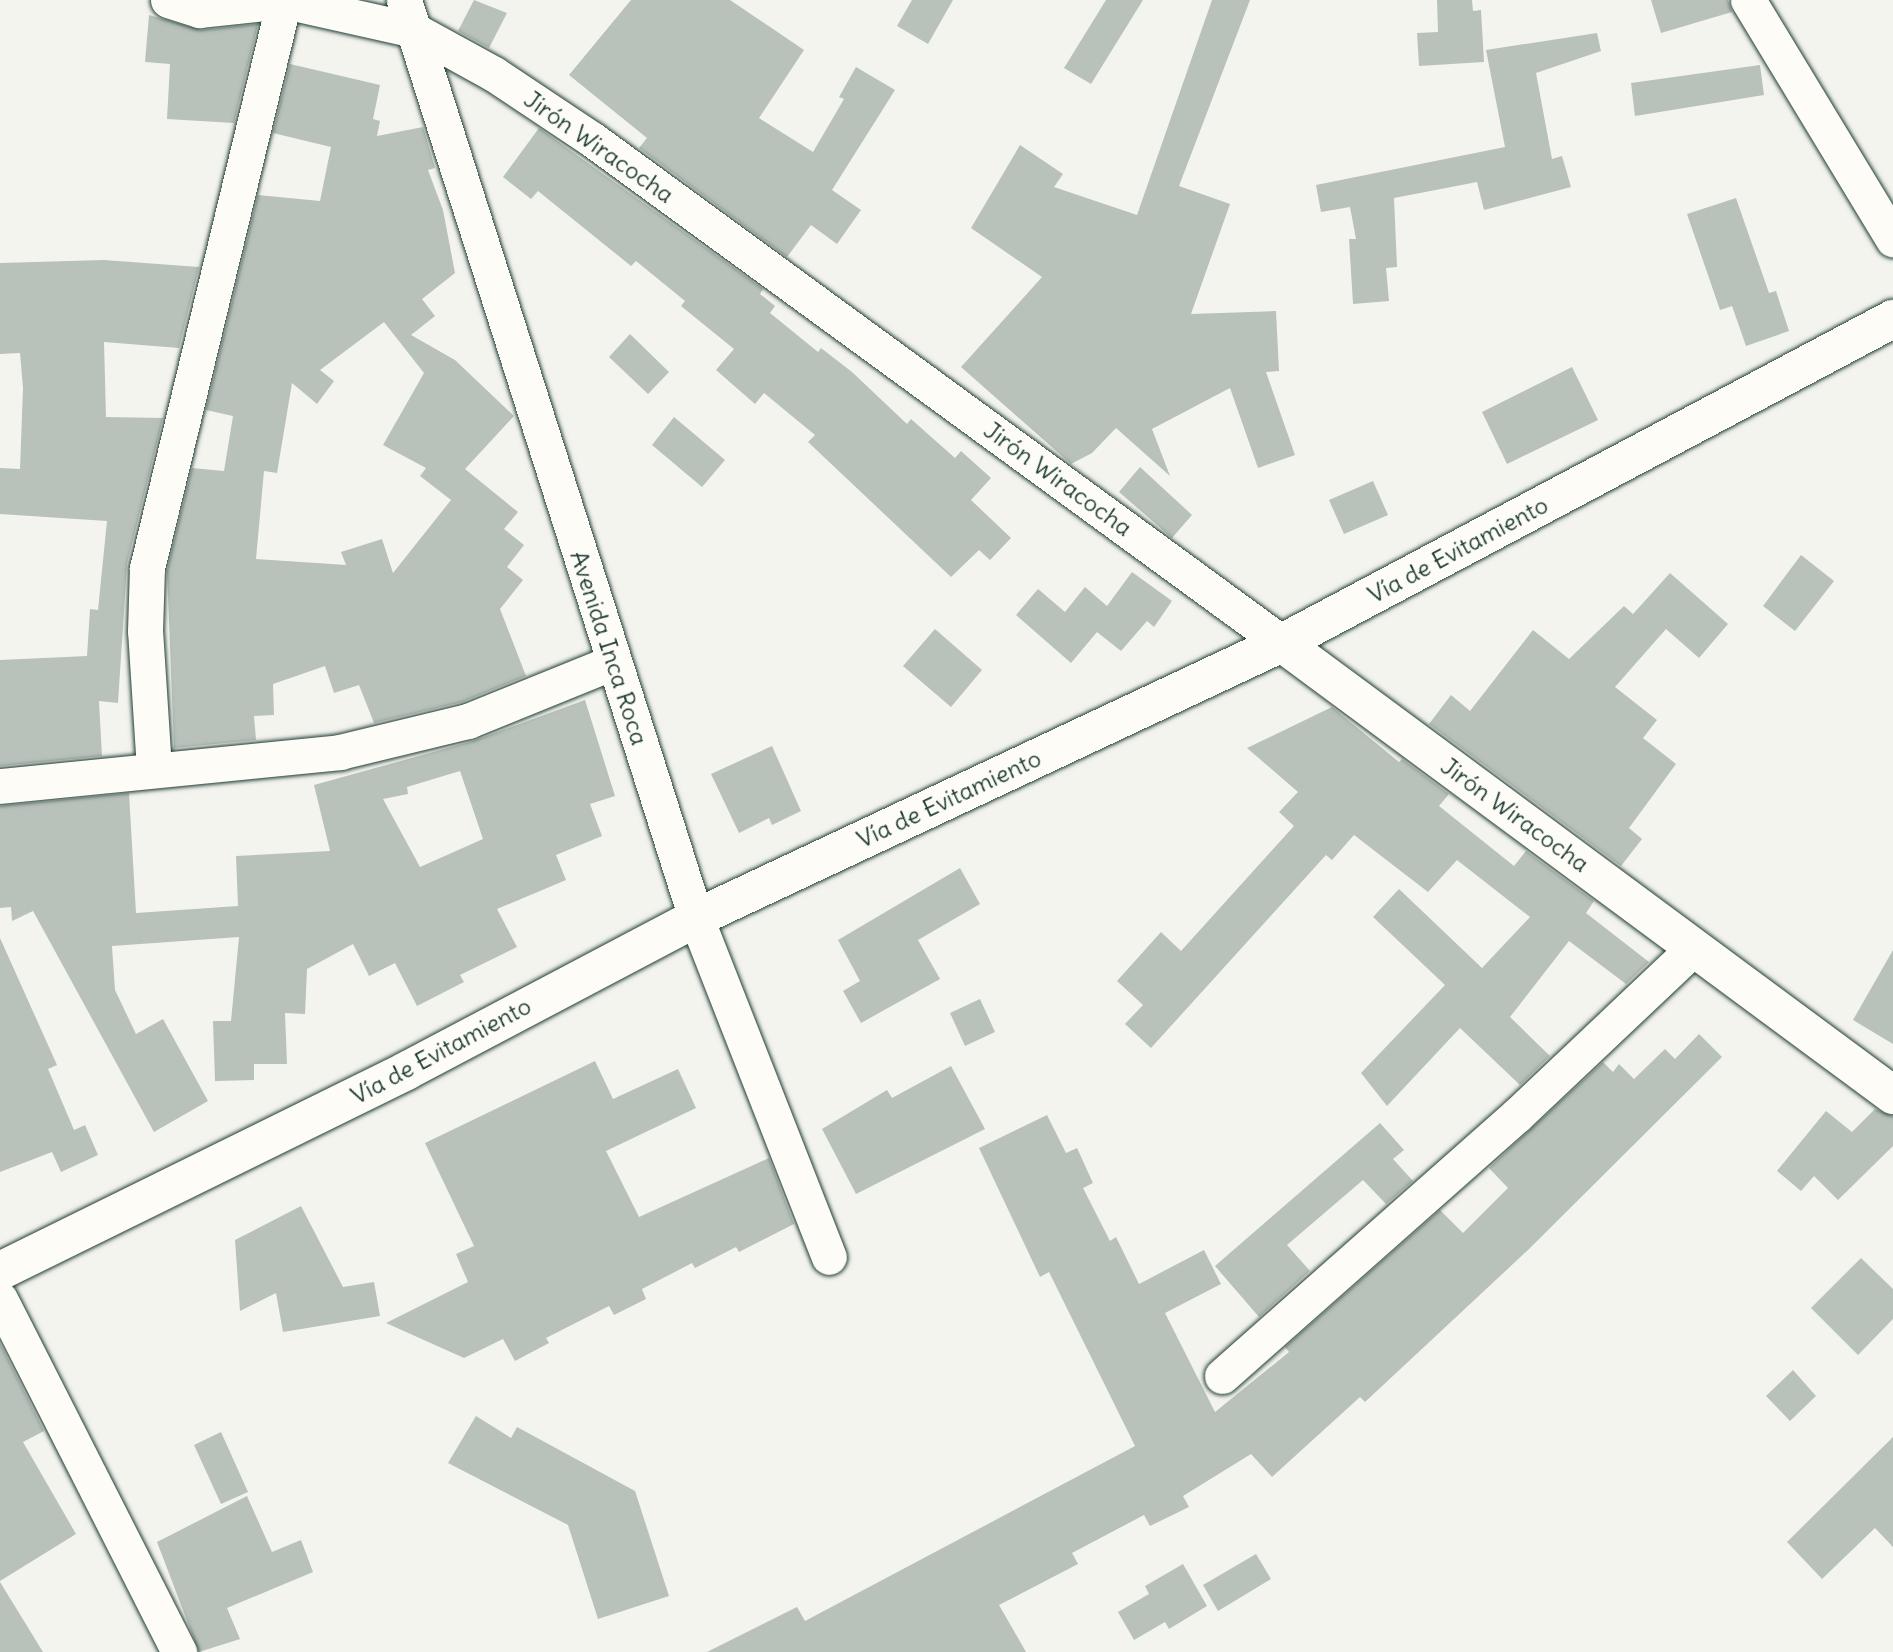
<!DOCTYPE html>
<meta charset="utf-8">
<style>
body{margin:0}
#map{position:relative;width:1893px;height:1652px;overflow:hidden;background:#f4f4ef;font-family:Delius,sans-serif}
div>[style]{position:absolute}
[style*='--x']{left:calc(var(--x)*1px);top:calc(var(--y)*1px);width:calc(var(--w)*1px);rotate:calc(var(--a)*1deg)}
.building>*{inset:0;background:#b9c1bb}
.roads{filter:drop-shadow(0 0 2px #1f3d34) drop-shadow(0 0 2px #1f3d34)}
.street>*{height:35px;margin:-17.5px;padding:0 17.5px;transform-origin:17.5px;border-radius:17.5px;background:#fdfcf7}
.secondary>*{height:38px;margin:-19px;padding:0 19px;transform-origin:19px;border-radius:19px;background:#fdfcf7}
.highway>*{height:38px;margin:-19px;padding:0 19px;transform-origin:19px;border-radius:19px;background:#fdfcf7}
span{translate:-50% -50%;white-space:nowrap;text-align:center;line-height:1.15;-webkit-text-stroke:7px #fdfcf7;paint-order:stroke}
.street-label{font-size:24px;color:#1f3d34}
</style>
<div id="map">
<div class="building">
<div style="clip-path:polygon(474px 0,507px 13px,489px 48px,458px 31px)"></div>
<div style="clip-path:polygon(631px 0,730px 0,804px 50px,759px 118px,813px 152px,844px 99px,839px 97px,856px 67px,895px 90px,832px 190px,861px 210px,837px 244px,811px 225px,787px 257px,639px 148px,647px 138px,569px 75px)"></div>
<div style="clip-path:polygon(912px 0,953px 0,928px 44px,897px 26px)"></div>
<div style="clip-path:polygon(1106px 0,1143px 0,1091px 84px,1064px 68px)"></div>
<div style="clip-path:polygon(1212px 0,1250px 0,1179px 186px,1230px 204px,1191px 314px,1276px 311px,1279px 371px,1266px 372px,1295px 455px,1258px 468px,1230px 388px,1152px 429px,1170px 476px,1116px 428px,1092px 453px,1071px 464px,961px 367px,1042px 277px,971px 228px,1020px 145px,1063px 174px,1054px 187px,1137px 215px)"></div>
<div style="clip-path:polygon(1437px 0,1472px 0,1473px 11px,1481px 10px,1484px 62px,1419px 66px,1417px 33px,1438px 32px)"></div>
<div style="clip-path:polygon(1651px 0,1728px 0,1732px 12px,1661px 33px)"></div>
<div style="clip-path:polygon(149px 15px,201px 30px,258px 24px,234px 123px,167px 119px,170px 64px,145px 62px)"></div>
<div style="clip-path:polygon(1597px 33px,1601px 51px,1536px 73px,1552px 159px,1562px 156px,1571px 187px,1484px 210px,1477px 182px,1394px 198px,1397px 267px,1386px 268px,1389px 301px,1353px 304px,1349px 239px,1356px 239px,1350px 207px,1321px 212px,1316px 185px,1505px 147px,1486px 50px)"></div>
<div style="clip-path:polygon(evenodd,290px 64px,380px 85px,373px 119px,380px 121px,377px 136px,423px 127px,435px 168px,428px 170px,443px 210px,455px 273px,422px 299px,435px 316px,411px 335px,455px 360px,514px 416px,465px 469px,518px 512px,504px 529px,524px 545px,507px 567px,523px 580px,500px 609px,526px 676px,462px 702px,374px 723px,359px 685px,334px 693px,325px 666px,273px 684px,274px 715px,254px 716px,256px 740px,174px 748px,167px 571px,192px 468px,224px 471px,233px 416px,206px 410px,258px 195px,320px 201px,331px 147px,273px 133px,290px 64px,384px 322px,424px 373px,383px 445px,426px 468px,420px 476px,451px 500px,393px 573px,382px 539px,341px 552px,346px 565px,256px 559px,264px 471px,277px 473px,292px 383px,317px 404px,334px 381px,320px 370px,384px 322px)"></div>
<div style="clip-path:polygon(1760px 65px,1764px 95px,1635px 116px,1631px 83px)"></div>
<div style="clip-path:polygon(539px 128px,763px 289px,760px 294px,775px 306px,770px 313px,818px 352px,821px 348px,852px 372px,907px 424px,911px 419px,955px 458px,961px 451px,991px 478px,971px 500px,1011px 538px,990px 560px,979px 550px,951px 577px,808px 442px,815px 435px,764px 393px,755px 404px,716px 370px,734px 349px,681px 306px,685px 301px,636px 261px,631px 266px,538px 191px,531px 199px,503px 177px)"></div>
<div style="clip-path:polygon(1736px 198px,1769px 293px,1776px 291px,1789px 331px,1746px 346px,1732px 306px,1720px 310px,1687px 214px)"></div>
<div style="clip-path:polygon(104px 260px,199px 267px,179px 348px,104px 342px,106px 417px,163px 418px,127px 564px,118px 703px,99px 701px,102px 756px,0 766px,0 660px,87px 656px,90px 609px,98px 610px,107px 521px,0 514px,0 468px,20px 469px,23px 388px,20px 353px,0 354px,0 263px)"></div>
<div style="clip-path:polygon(630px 334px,669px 372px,648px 394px,609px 357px)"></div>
<div style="clip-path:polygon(1572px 367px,1598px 420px,1507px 464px,1482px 412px)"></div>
<div style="clip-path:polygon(674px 417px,725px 460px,702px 487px,652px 445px)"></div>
<div style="clip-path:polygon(1140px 467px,1192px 515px,1172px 538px,1119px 492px)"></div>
<div style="clip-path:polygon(1373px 481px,1388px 515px,1344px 534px,1329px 500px)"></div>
<div style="clip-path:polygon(1801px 555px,1834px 581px,1795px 631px,1763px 606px)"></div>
<div style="clip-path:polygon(1132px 572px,1172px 601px,1154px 627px,1147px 621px,1121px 651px,1097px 632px,1071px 663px,1016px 615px,1038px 589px,1065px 612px,1085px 587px,1107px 606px)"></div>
<div style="clip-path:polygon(1670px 573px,1728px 624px,1699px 658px,1666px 629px,1615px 687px,1657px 720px,1643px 738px,1676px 764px,1629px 828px,1642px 839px,1621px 866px,1429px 724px,1451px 695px,1470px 711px,1533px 630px,1569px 659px,1624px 606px,1633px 614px)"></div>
<div style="clip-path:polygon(935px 629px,982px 670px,951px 707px,903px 666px)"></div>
<div style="clip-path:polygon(evenodd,585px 700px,615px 796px,590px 804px,602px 836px,556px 855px,566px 880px,497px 909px,517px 947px,460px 975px,464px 982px,417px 1006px,395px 963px,369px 976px,353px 944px,307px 969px,305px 1014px,285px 1013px,287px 1064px,254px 1064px,254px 1080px,215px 1081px,213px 1021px,231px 1021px,239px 937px,112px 946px,115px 990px,136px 1034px,163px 1019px,208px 1101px,154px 1132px,33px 911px,12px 921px,11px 907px,0 908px,0 806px,129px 793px,136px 913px,238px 906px,236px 856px,330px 851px,314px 785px,473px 741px,585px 700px,460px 771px,483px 839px,420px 867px,383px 799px,408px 794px,407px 787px,460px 771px)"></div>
<div style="clip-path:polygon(1332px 707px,1399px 762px,1402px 759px,1449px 794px,1439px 806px,1514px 866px,1526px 851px,1594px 901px,1586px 913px,1649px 962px,1626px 984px,1569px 941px,1510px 1017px,1550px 1056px,1520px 1085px,1460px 1028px,1387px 1106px,1361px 1073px,1445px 985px,1373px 917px,1399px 889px,1482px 968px,1530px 917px,1457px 860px,1428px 892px,1354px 835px,1332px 860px,1326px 855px,1151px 1048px,1125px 1024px,1143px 1005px,1117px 981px,1161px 932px,1181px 951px,1294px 826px,1279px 812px,1298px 792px,1247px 748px)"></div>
<div style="clip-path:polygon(772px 746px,801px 811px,772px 825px,769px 818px,739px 833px,711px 774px)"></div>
<div style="clip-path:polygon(960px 868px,980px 904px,918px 940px,940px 979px,861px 1023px,843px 991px,860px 981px,838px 940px)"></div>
<div style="clip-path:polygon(0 938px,57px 1065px,48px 1069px,74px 1130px,85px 1125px,98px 1155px,61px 1172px,52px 1152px,0 1172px)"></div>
<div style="clip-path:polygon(1893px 950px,1893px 1044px,1853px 1020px)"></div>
<div style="clip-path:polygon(980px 999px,995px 1032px,965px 1046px,950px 1013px)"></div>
<div style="clip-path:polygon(1699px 1034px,1722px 1057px,1528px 1250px,1365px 1402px,1360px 1397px,1272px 1477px,1251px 1454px,1183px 1496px,1189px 1507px,1150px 1526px,1144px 1515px,1072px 1553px,1078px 1564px,999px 1605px,1026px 1652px,707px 1652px,797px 1607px,805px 1621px,1135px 1446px,1049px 1272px,1040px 1277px,979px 1148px,1047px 1115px,1066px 1153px,1077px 1148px,1093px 1183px,1083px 1188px,1110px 1241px,1116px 1237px,1139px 1284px,1204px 1250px,1221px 1284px,1165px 1313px,1215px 1412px,1289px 1352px,1285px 1347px,1440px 1210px,1463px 1233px,1508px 1188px,1489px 1168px,1603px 1062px,1613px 1072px,1619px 1064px,1634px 1079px,1665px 1049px,1675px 1059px)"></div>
<div style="clip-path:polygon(595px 1061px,613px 1099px,678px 1069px,696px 1108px,606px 1151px,639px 1217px,769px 1158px,794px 1224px,739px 1252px,736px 1247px,695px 1268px,692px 1263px,642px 1289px,646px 1299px,614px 1315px,609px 1306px,546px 1338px,549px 1343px,515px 1361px,503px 1339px,464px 1358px,386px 1323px,468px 1282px,456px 1254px,474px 1246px,425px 1143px)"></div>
<div style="clip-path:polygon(951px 1066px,985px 1129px,856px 1194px,822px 1129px,887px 1090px,892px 1098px)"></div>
<div style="clip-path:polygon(1875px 1109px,1893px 1116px,1893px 1146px,1838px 1200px,1814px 1176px,1801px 1191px,1777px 1171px,1826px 1111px,1852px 1132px)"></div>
<div style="clip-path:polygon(1380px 1123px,1404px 1150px,1393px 1159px,1413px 1181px,1386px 1204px,1363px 1180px,1287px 1245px,1310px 1271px,1259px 1317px,1215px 1266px)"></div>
<div style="clip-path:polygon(301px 1206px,343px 1287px,374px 1282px,380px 1316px,283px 1332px,276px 1293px,240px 1311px,235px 1240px)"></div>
<div style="clip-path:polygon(1861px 1258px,1893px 1289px,1893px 1319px,1858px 1355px,1811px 1308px)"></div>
<div style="clip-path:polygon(0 1343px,44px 1431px,23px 1442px,76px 1534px,0 1581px)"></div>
<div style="clip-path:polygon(1793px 1370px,1816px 1396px,1790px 1421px,1766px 1396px)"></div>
<div style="clip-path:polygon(476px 1416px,511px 1438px,517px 1427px,635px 1491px,669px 1596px,598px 1619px,568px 1525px,448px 1463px)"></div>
<div style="clip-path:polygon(221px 1432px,248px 1492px,221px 1504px,194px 1445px)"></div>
<div style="clip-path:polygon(1893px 1437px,1893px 1547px,1875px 1528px,1822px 1579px,1787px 1542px)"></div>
<div style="clip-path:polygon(247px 1496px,272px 1552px,301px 1540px,313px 1572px,227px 1608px,240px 1639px,199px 1652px,157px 1542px)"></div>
<div style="clip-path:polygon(1256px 1554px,1271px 1579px,1218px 1611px,1203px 1585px)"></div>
<div style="clip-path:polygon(1183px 1564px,1207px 1606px,1169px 1629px,1165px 1622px,1134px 1640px,1118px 1612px,1149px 1594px,1145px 1586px)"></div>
<div style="clip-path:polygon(0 1582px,43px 1652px,0 1652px)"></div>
</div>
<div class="roads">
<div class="street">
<div style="--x:168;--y:0;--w:33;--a:18"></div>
<div style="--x:199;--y:10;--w:85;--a:-6"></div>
<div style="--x:284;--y:1;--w:133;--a:12.6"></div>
<div style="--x:414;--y:30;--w:91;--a:28.8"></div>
<div style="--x:494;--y:74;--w:119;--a:33.7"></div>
<div style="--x:593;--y:140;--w:853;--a:36.13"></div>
<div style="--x:404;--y:0;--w:963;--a:72.36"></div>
<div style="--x:696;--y:918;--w:364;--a:68.6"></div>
<div style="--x:1748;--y:0;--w:280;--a:58.8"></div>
<div style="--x:154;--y:769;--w:138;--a:-93.7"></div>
<div style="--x:145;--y:631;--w:63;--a:-88.2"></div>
<div style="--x:147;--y:568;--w:583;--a:-76.42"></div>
<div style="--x:0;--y:786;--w:342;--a:-5.7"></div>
<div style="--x:340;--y:752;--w:132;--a:-13.6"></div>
<div style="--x:468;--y:721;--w:157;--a:-22.1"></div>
<div style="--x:0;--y:1299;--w:396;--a:63.1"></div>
<div style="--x:1222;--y:1376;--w:392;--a:-41.5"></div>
<div style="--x:1516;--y:1116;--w:246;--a:-43.4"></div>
</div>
<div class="secondary">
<div style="--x:1282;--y:643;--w:760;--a:36.49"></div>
</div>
<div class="highway">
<div style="--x:0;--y:1271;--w:453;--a:-26.2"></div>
<div style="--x:406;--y:1071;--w:328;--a:-27.8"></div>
<div style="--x:696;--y:918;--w:647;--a:-25.14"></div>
<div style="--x:1282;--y:643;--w:692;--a:-27.94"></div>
</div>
</div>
<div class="street-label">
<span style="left:599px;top:147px;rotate:35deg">Jirón Wiracocha</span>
<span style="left:1058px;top:479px;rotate:36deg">Jirón Wiracocha</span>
<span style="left:1458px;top:550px;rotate:-28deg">Vía de Evitamiento</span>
<span style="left:609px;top:648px;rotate:72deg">Avenida Inca Roca</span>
<span style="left:949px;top:799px;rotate:-25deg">Vía de Evitamiento</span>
<span style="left:1515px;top:815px;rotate:36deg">Jirón Wiracocha</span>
<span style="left:441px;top:1051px;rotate:-28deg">Vía de Evitamiento</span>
</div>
</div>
